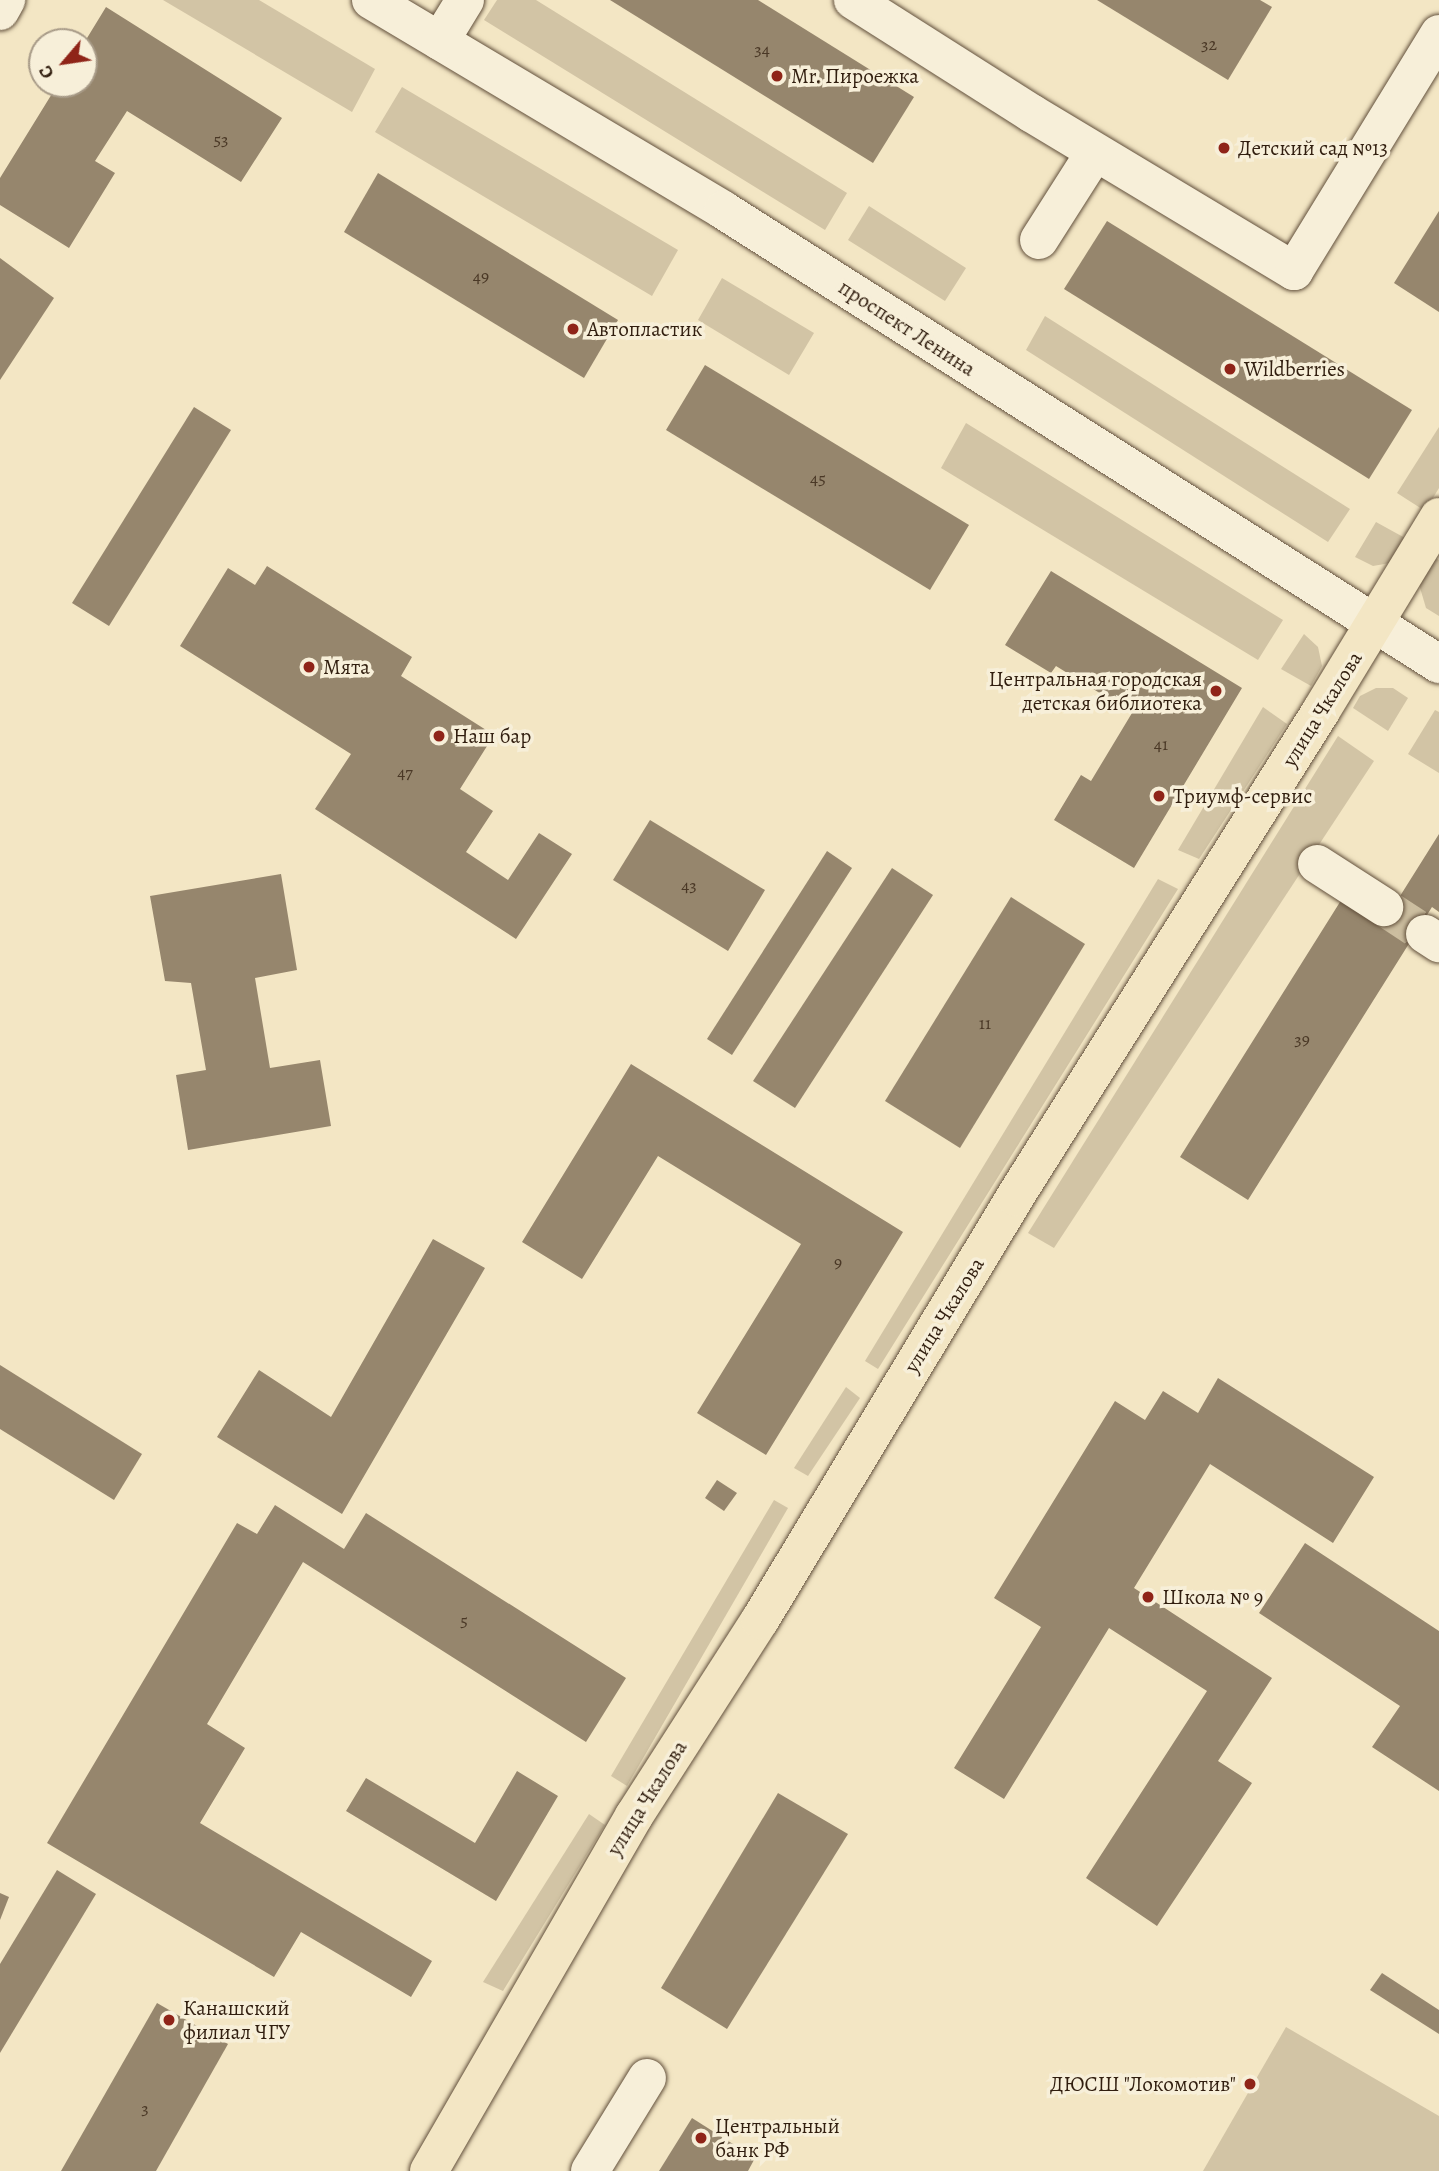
<!DOCTYPE html>
<meta charset="utf-8">
<style>
body{margin:0}
#map{position:relative;width:1439px;height:2171px;overflow:hidden;background:#f3e6c4;font-family:Alegreya,serif}
div>[style]{position:absolute}
[style*='--x']{left:calc(var(--x)*1px);top:calc(var(--y)*1px);width:calc(var(--w)*1px);rotate:calc(var(--a)*1deg)}
.green>*{inset:0;background:#d2c4a5}
.building>*{inset:0;background:#96866d}
.minor-tunnel>*{height:38px;margin-top:-19px;transform-origin:0;background:repeating-linear-gradient(90deg,#ccbea0 0 38px,transparent 0 57px)}
.roads{filter:drop-shadow(0 0 2px #62503c) drop-shadow(0 0 2px #62503c)}
.minor>*{height:38px;margin:-19px;padding:0 19px;transform-origin:19px;border-radius:19px;background:#f7efd9}
.major>*{height:38px;margin:-19px;padding:0 19px;transform-origin:19px;border-radius:19px;background:#f3e6c4}
.dots>*{width:19px;height:19px;translate:-50% -50%;box-sizing:border-box;border:4px solid #f7efd9;border-radius:50%}
span{translate:-50% -50%;white-space:nowrap;text-align:center;line-height:1.15;-webkit-text-stroke:7px #f7efd9;paint-order:stroke}
.number-label{font-size:18px;color:#4a3826}
.number-label span{-webkit-text-stroke-width:0}
.poi-label{font-size:21px;color:#311e0f}
.left{translate:0 -50%;text-align:left}
.right{translate:-100% -50%;text-align:right}
.street-label{font-size:21px;color:#311e0f}
.north{position:absolute;left:28px;top:28px;width:70px;height:70px;box-sizing:border-box;background:#f7efd9;border:2px solid #a89b88;border-radius:50%;rotate:241deg;font-size:19px;font-weight:700;line-height:28px;text-align:center;color:#311e0f}
.north::after{content:'';display:block;margin:auto;width:24px;height:32px;background:#8f2418;clip-path:polygon(50% 0,100% 100%,50% 72%,0 100%)}
</style>
<div id="map">
<div class="green">
<div style="clip-path:polygon(163px 0,259px 0,375px 69px,352px 112px)"></div>
<div style="clip-path:polygon(497px 0,536px 0,847px 193px,825px 230px,484px 20px)"></div>
<div style="clip-path:polygon(402px 87px,678px 250px,652px 296px,375px 132px)"></div>
<div style="clip-path:polygon(869px 206px,966px 268px,945px 301px,848px 240px)"></div>
<div style="clip-path:polygon(722px 278px,814px 333px,789px 375px,698px 320px)"></div>
<div style="clip-path:polygon(1045px 316px,1350px 509px,1328px 542px,1026px 350px)"></div>
<div style="clip-path:polygon(966px 423px,1283px 620px,1258px 660px,941px 468px)"></div>
<div style="clip-path:polygon(1439px 427px,1439px 488px,1425px 511px,1397px 493px)"></div>
<div style="clip-path:polygon(1376px 522px,1405px 538px,1390px 563px,1373px 566px,1355px 557px)"></div>
<div style="clip-path:polygon(1435px 558px,1439px 560px,1439px 616px,1426px 608px,1418px 581px)"></div>
<div style="clip-path:polygon(1304px 634px,1318px 647px,1322px 666px,1311px 686px,1281px 669px)"></div>
<div style="clip-path:polygon(1376px 688px,1393px 688px,1408px 698px,1388px 731px,1353px 708px,1360px 696px)"></div>
<div style="clip-path:polygon(1263px 707px,1287px 724px,1199px 859px,1178px 850px)"></div>
<div style="clip-path:polygon(1435px 710px,1439px 712px,1439px 773px,1408px 754px)"></div>
<div style="clip-path:polygon(1338px 736px,1374px 761px,1054px 1248px,1028px 1233px)"></div>
<div style="clip-path:polygon(1158px 879px,1178px 889px,878px 1369px,865px 1361px)"></div>
<div style="clip-path:polygon(846px 1387px,860px 1398px,808px 1476px,794px 1468px)"></div>
<div style="clip-path:polygon(774px 1500px,788px 1508px,627px 1786px,611px 1776px)"></div>
<div style="clip-path:polygon(589px 1814px,605px 1825px,503px 1991px,483px 1982px)"></div>
<div style="clip-path:polygon(1286px 2027px,1439px 2116px,1439px 2171px,1203px 2171px)"></div>
</div>
<div class="building">
<div style="clip-path:polygon(610px 0,758px 0,914px 97px,873px 163px)"></div>
<div style="clip-path:polygon(1097px 0,1260px 0,1272px 7px,1228px 80px)"></div>
<div style="clip-path:polygon(106px 7px,282px 118px,241px 182px,127px 111px,95px 161px,115px 173px,69px 248px,0 205px,0 178px,58px 84px,84px 84px,84px 43px)"></div>
<div style="clip-path:polygon(378px 173px,618px 320px,584px 378px,344px 232px)"></div>
<div style="clip-path:polygon(1439px 211px,1439px 312px,1394px 283px)"></div>
<div style="clip-path:polygon(1107px 221px,1412px 410px,1369px 479px,1064px 289px)"></div>
<div style="clip-path:polygon(0 258px,54px 298px,0 380px)"></div>
<div style="clip-path:polygon(705px 365px,969px 525px,930px 590px,666px 430px)"></div>
<div style="clip-path:polygon(194px 407px,231px 430px,109px 626px,72px 603px)"></div>
<div style="clip-path:polygon(267px 566px,412px 657px,401px 676px,494px 735px,460px 789px,493px 811px,466px 852px,508px 880px,539px 833px,572px 854px,516px 939px,315px 809px,351px 754px,180px 646px,228px 568px,255px 585px)"></div>
<div style="clip-path:polygon(1051px 571px,1242px 688px,1134px 868px,1054px 820px,1081px 775px,1091px 781px,1132px 713px,1056px 666px,1051px 673px,1005px 645px)"></div>
<div style="clip-path:polygon(650px 820px,765px 890px,728px 951px,613px 880px)"></div>
<div style="clip-path:polygon(1439px 834px,1439px 912px,1432px 907px,1248px 1200px,1180px 1157px,1345px 894px,1385px 920px)"></div>
<div style="clip-path:polygon(827px 851px,852px 868px,732px 1055px,707px 1039px)"></div>
<div style="clip-path:polygon(892px 868px,933px 895px,795px 1108px,753px 1081px)"></div>
<div style="clip-path:polygon(281px 874px,297px 970px,255px 978px,270px 1068px,320px 1060px,331px 1126px,188px 1150px,176px 1075px,206px 1070px,191px 983px,165px 981px,150px 896px)"></div>
<div style="clip-path:polygon(1011px 897px,1085px 944px,960px 1148px,885px 1101px)"></div>
<div style="clip-path:polygon(631px 1064px,903px 1232px,766px 1455px,697px 1413px,801px 1244px,658px 1156px,582px 1279px,522px 1242px)"></div>
<div style="clip-path:polygon(433px 1239px,485px 1268px,342px 1514px,217px 1437px,259px 1370px,331px 1417px)"></div>
<div style="clip-path:polygon(0 1365px,142px 1454px,114px 1500px,0 1429px)"></div>
<div style="clip-path:polygon(1218px 1378px,1374px 1477px,1333px 1543px,1210px 1464px,1134px 1588px,1272px 1678px,1218px 1761px,1252px 1783px,1157px 1926px,1086px 1878px,1207px 1691px,1109px 1628px,1004px 1799px,954px 1768px,1041px 1627px,994px 1598px,1115px 1401px,1145px 1420px,1163px 1391px,1198px 1413px)"></div>
<div style="clip-path:polygon(717px 1480px,737px 1493px,724px 1511px,705px 1498px)"></div>
<div style="clip-path:polygon(275px 1505px,344px 1549px,366px 1513px,626px 1678px,586px 1742px,303px 1562px,207px 1724px,245px 1748px,200px 1823px,432px 1961px,411px 1997px,301px 1932px,274px 1977px,47px 1843px,237px 1523px,257px 1534px)"></div>
<div style="clip-path:polygon(1305px 1543px,1439px 1631px,1439px 1791px,1372px 1747px,1400px 1706px,1259px 1613px)"></div>
<div style="clip-path:polygon(517px 1771px,558px 1796px,496px 1901px,346px 1811px,366px 1778px,475px 1843px)"></div>
<div style="clip-path:polygon(778px 1793px,848px 1834px,727px 2029px,661px 1988px)"></div>
<div style="clip-path:polygon(57px 1870px,96px 1894px,0 2053px,0 1964px)"></div>
<div style="clip-path:polygon(0 1893px,9px 1897px,0 1920px)"></div>
<div style="clip-path:polygon(1382px 1973px,1439px 2010px,1439px 2034px,1370px 1990px)"></div>
<div style="clip-path:polygon(157px 2003px,228px 2044px,156px 2171px,61px 2171px)"></div>
<div style="clip-path:polygon(692px 2118px,755px 2158px,748px 2171px,659px 2171px)"></div>
</div>
<div class="minor-tunnel">
<div style="--x:1384;--y:907;--w:49;--a:33.4"></div>
</div>
<div class="roads">
<div class="minor">
<div style="--x:371;--y:0;--w:410;--a:30.8"></div>
<div style="--x:723;--y:210;--w:848;--a:32.38"></div>
<div style="--x:853;--y:0;--w:211;--a:32.4"></div>
<div style="--x:1031;--y:113;--w:307;--a:31"></div>
<div style="--x:1294;--y:271;--w:278;--a:-58.5"></div>
<div style="--x:0;--y:11;--w:13;--a:-61"></div>
<div style="--x:440;--y:41;--w:48;--a:-58.6"></div>
<div style="--x:1039;--y:240;--w:104;--a:-57.5"></div>
<div style="--x:1317;--y:864;--w:80;--a:32.7"></div>
<div style="--x:1425;--y:934;--w:17;--a:33"></div>
<div style="--x:590;--y:2171;--w:109;--a:-58.5"></div>
</div>
<div class="major">
<div style="--x:429;--y:2171;--w:410;--a:-60"></div>
<div style="--x:634;--y:1816;--w:233;--a:-57.3"></div>
<div style="--x:760;--y:1620;--w:494;--a:-58.9"></div>
<div style="--x:1015;--y:1197;--w:574;--a:-57.8"></div>
<div style="--x:1321;--y:711;--w:227;--a:-58.7"></div>
</div>
</div>
<div class="dots">
<div style="left:777px;top:76px;background:#8f2418"></div>
<div style="left:1224px;top:148px;background:#8f2418"></div>
<div style="left:573px;top:329px;background:#8f2418"></div>
<div style="left:1230px;top:369px;background:#8f2418"></div>
<div style="left:309px;top:667px;background:#8f2418"></div>
<div style="left:1216px;top:691px;background:#8f2418"></div>
<div style="left:439px;top:736px;background:#8f2418"></div>
<div style="left:1159px;top:796px;background:#8f2418"></div>
<div style="left:1148px;top:1597px;background:#8f2418"></div>
<div style="left:169px;top:2020px;background:#8f2418"></div>
<div style="left:1250px;top:2084px;background:#8f2418"></div>
<div style="left:701px;top:2138px;background:#8f2418"></div>
</div>
<div class="number-label">
<span style="left:1209px;top:44px">32</span>
<span style="left:762px;top:49px">34</span>
<span style="left:221px;top:139px">53</span>
<span style="left:481px;top:276px">49</span>
<span style="left:818px;top:478px">45</span>
<span style="left:1161px;top:744px">41</span>
<span style="left:405px;top:772px">47</span>
<span style="left:689px;top:885px">43</span>
<span style="left:985px;top:1023px">11</span>
<span style="left:1302px;top:1039px">39</span>
<span style="left:838px;top:1262px">9</span>
<span style="left:464px;top:1620px">5</span>
<span style="left:145px;top:2108px">3</span>
</div>
<div class="poi-label">
<span class="left" style="left:791px;top:76px">Mr. Пироежка</span>
<span class="left" style="left:1238px;top:148px">Детский сад №13</span>
<span class="left" style="left:587px;top:329px">Автопластик</span>
<span class="left" style="left:1244px;top:369px">Wildberries</span>
<span class="left" style="left:323px;top:667px">Мята</span>
<span class="right" style="left:1202px;top:691px">Центральная городская<br>детская библиотека</span>
<span class="left" style="left:453px;top:736px">Наш бар</span>
<span class="left" style="left:1173px;top:796px">Триумф-сервис</span>
<span class="left" style="left:1162px;top:1597px">Школа № 9</span>
<span class="left" style="left:183px;top:2020px">Канашский<br>филиал ЧГУ</span>
<span class="right" style="left:1236px;top:2084px">ДЮСШ "Локомотив"</span>
<span class="left" style="left:715px;top:2138px">Центральный<br>банк РФ</span>
</div>
<div class="street-label">
<span style="left:907px;top:328px;rotate:33deg">проспект Ленина</span>
<span style="left:1322px;top:709px;rotate:-58deg">улица Чкалова</span>
<span style="left:944px;top:1315px;rotate:-58deg">улица Чкалова</span>
<span style="left:647px;top:1798px;rotate:-58deg">улица Чкалова</span>
</div>
<div class="north">С</div>
</div>
